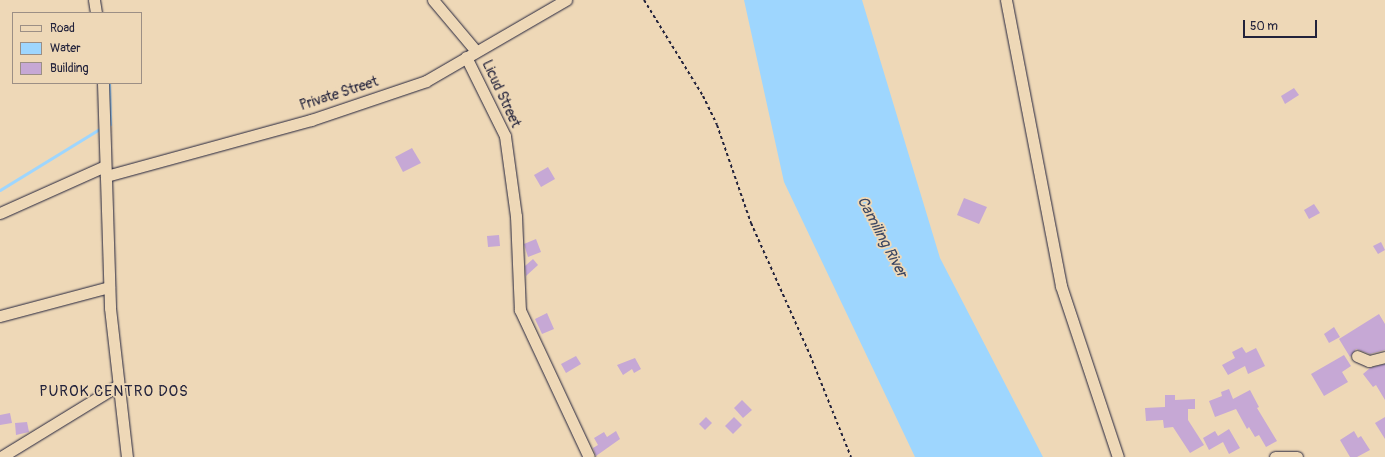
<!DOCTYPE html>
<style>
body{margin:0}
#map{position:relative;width:1385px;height:457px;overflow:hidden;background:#eed8b7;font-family:Pangolin,sans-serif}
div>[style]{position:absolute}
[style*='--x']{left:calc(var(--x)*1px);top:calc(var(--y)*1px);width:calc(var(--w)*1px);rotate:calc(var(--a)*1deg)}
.water>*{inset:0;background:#9ed6fe}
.stream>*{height:3px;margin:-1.5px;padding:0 1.5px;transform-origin:1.5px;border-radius:1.5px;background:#9ed6fe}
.building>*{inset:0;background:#c6a8d5}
.path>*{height:2px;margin-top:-1px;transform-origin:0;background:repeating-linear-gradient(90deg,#22223b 0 3px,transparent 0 6px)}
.roads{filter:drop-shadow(0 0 1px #22223b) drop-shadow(0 0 1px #22223b)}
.minor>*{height:11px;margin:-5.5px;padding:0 5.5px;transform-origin:5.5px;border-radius:5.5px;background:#eed8b7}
span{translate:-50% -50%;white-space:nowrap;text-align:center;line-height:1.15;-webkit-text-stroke:3.5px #eed8b7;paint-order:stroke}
.street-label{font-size:14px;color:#22223b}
.water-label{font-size:15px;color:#3b4662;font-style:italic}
.neighbourhood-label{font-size:15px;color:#22223b;letter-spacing:1px}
.legend{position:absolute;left:12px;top:12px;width:130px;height:72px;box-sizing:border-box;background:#eed8b7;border:1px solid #9c8f85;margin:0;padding:5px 7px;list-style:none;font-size:12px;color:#22223b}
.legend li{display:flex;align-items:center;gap:8px;height:20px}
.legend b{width:20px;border:1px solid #9c8f85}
.scale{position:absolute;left:1243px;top:20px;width:74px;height:18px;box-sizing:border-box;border:2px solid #22223b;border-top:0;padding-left:5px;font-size:12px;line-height:14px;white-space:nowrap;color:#22223b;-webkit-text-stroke:3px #eed8b7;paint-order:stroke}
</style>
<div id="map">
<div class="water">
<div style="clip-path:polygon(744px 0,862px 0,940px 258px,1043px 457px,915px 457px,784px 182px)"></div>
</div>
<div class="stream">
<div style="--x:107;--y:125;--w:3;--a:-18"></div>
<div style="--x:110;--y:124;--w:41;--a:-91.4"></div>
<div style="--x:0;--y:190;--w:119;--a:-31.5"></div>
</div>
<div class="building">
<div style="clip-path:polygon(1294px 88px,1299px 95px,1285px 104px,1281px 96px)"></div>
<div style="clip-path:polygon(412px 148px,421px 163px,403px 172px,395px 157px)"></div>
<div style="clip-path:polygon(548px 167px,555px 179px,541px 187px,534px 175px)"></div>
<div style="clip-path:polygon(964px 198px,987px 207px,979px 224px,957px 215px)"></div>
<div style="clip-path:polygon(1314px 204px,1320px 213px,1309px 219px,1304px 210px)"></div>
<div style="clip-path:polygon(499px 235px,500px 246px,488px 247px,487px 236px)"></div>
<div style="clip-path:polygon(536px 239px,541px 252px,528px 257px,524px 244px)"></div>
<div style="clip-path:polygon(1381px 242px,1385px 250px,1378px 254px,1373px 246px)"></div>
<div style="clip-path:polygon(533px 259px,538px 265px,526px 276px,525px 266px)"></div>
<div style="clip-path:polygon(547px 313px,554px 329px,542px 334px,535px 319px)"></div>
<div style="clip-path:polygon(1379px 314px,1385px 324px,1385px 350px,1370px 354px,1356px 349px,1350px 357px,1339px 339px)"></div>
<div style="clip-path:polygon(1334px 327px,1340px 337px,1329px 343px,1324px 334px)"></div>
<div style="clip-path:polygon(1242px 347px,1246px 353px,1256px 348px,1265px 366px,1248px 374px,1245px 366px,1228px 375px,1222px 365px,1235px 358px,1232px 352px)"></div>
<div style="clip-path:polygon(1344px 355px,1351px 366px,1342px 372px,1348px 382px,1324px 396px,1311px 374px)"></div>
<div style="clip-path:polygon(576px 356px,581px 364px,566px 373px,561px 364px)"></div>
<div style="clip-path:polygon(635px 358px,641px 369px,634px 373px,632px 369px,623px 375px,617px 365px)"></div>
<div style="clip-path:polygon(1385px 364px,1385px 400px,1376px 385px,1373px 387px,1363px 374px,1370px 368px)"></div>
<div style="clip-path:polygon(1229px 389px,1233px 399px,1250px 390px,1259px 407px,1257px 408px,1277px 441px,1266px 447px,1259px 435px,1255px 437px,1249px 427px,1247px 429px,1236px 409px,1215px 417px,1209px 401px,1222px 396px,1221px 392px)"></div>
<div style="clip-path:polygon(1165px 395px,1175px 395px,1175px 400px,1195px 399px,1195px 409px,1188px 409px,1188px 420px,1204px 445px,1190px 453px,1173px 427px,1164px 428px,1163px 420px,1146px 421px,1145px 408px,1165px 407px)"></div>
<div style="clip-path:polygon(742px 400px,752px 410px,743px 418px,734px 408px)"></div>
<div style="clip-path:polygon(10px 413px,12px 423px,0 425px,0 415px)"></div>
<div style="clip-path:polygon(706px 417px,712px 423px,705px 430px,699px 424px)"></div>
<div style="clip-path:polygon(734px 417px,742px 425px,733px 434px,725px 426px)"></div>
<div style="clip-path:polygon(1385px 417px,1385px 439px,1375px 423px)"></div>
<div style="clip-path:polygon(27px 422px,29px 432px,16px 435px,15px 423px)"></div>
<div style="clip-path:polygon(1229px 429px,1240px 448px,1229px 454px,1223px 442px,1209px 450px,1203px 438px,1215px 431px,1218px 436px)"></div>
<div style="clip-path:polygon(616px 431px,620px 439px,596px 456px,593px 448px,598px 445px,594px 438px,604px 432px,607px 437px)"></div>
<div style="clip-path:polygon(1354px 431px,1358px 438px,1361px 436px,1370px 450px,1357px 457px,1350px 457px,1340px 440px)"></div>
</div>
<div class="path">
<div style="--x:644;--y:0;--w:113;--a:58.4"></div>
<div style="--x:703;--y:96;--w:32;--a:64"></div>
<div style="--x:717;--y:125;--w:104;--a:70.9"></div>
<div style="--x:751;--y:223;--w:145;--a:65.9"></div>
<div style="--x:810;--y:355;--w:110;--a:68.1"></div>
</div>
<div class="roads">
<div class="minor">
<div style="--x:94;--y:0;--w:13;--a:81"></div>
<div style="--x:433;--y:0;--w:67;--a:49.9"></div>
<div style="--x:1006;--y:0;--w:291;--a:79.1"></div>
<div style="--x:1061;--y:286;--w:180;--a:71.6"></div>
<div style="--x:466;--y:57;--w:88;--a:63.7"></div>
<div style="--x:505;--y:136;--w:81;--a:82.2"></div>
<div style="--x:516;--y:216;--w:94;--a:87.6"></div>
<div style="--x:520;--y:310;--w:162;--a:64.9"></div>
<div style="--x:103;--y:83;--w:225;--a:88.2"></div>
<div style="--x:110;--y:308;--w:150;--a:83.5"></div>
<div style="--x:106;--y:176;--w:213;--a:-15.3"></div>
<div style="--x:311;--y:120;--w:121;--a:-18.7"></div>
<div style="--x:426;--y:81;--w:162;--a:-30.1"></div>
<div style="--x:0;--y:213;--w:115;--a:-24.1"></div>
<div style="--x:0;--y:316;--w:113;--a:-14.9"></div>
<div style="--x:1357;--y:356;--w:13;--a:23"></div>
<div style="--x:1369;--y:361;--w:16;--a:-14"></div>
<div style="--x:1;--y:457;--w:136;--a:-31.5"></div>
<div style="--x:1275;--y:457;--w:22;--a:0"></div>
</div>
</div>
<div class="street-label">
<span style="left:339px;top:94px;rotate:-18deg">Private Street</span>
<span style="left:501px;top:94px;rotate:65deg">Licud Street</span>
</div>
<div class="water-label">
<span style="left:882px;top:237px;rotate:62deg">Camiling River</span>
</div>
<div class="neighbourhood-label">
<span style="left:114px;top:392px">PUROK CENTRO DOS</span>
</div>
<ul class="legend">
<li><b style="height:5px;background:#eed8b7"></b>Road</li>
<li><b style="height:11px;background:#9ed6fe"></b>Water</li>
<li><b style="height:11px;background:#c6a8d5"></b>Building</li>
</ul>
<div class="scale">50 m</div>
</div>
